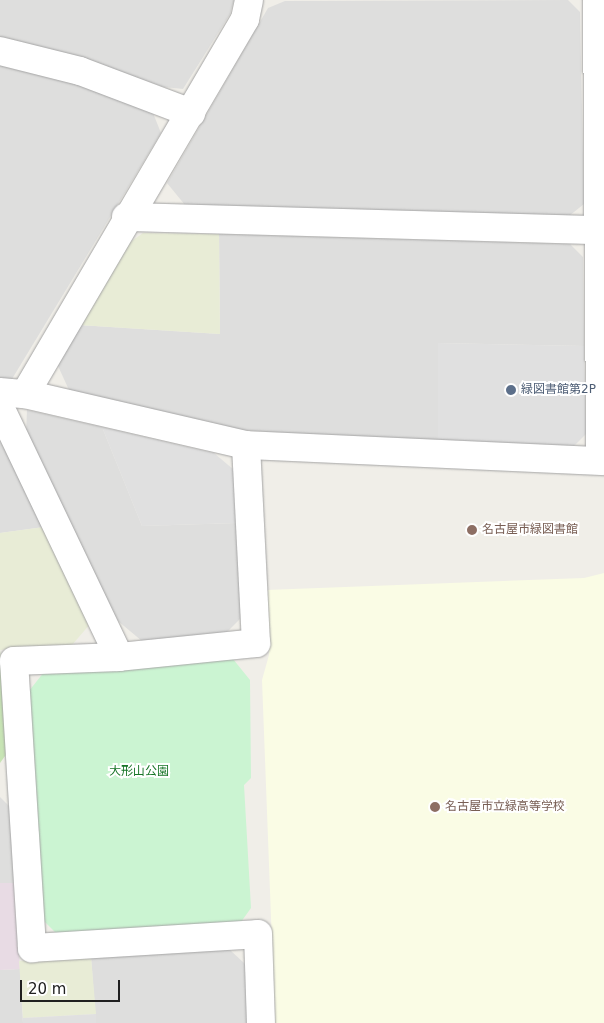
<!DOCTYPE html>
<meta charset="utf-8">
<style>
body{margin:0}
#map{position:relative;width:604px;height:1023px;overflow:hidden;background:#f0eee8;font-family:"DejaVu Sans","Noto Sans JP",sans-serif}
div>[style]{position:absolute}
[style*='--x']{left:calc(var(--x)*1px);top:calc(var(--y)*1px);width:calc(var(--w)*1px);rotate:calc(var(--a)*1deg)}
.residential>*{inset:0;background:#dededd}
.industrial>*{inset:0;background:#e8dbe4}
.education>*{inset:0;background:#fafce5}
.farmland>*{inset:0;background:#e8ecd6}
.grass>*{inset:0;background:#c7e4b4}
.park>*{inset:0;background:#cbf4d2}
.parking>*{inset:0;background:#e0e0e0}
.roads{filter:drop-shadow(0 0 1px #a4a4a4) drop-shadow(0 0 1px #a4a4a4)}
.street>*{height:28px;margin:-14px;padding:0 14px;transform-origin:14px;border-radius:14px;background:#fff}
.dots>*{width:14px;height:14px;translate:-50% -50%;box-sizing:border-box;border:2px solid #fff;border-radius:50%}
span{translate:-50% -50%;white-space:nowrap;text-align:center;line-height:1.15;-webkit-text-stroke:4px #fff;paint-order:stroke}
.service-label{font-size:12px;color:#4e5e75}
.left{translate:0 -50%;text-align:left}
.education-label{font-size:12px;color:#785e54}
.park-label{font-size:12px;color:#187528}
.scale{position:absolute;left:20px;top:980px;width:100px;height:22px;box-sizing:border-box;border:2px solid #202020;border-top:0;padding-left:6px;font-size:15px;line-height:18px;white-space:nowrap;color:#202020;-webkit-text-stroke:4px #fff;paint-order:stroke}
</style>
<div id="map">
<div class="residential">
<div style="clip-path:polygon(0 0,234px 0,230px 14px,183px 89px,164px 87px,97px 64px,0 38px)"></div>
<div style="clip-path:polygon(568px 0,580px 12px,584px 204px,569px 216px,185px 205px,167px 183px,268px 8px,285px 1px)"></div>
<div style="clip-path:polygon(0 64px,83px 86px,153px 113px,161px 133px,12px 379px,0 378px)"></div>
<div style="clip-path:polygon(219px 234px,570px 244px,583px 257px,584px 346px,438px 343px,438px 442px,221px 429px,69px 390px,58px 366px,79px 325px,220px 334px)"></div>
<div style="clip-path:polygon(27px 410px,102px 427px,142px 526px,236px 523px,241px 618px,224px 635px,142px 641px,118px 621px,26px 436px)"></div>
<div style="clip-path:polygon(0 440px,44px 527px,0 533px)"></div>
<div style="clip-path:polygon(0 797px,12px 809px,15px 883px,0 883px)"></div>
<div style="clip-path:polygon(229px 949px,245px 964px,250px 1023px,96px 1023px,91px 957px)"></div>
<div style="clip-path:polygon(20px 969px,23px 1023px,0 1023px,0 970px)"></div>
</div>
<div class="industrial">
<div style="clip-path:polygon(0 883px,15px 883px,20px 969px,0 970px)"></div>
</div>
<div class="education">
<div style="clip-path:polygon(604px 573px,604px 1023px,275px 1023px,262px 680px,269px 655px,266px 590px,584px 578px)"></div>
</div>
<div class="farmland">
<div style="clip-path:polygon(143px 233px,219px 234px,220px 334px,79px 325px,129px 243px)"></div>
<div style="clip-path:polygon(44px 527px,91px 623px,72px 645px,0 650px,0 533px)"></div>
<div style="clip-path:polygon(91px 957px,96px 1014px,23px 1018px,19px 961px)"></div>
</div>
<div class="grass">
<div style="clip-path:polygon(0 650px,8px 752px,0 763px)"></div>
</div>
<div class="park">
<div style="clip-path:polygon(233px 659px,250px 680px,251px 778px,244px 785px,251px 908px,241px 922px,58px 935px,43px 920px,29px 691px,44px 672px)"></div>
</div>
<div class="parking">
<div style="clip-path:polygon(438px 343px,584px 346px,586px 434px,574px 446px,438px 442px)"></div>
<div style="clip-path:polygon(102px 427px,214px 453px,234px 470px,236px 523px,142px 526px)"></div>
<div style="clip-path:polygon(96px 1014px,96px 1023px,23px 1023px,23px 1018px)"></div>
</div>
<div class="roads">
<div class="street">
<div style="--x:597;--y:0;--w:460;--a:89.6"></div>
<div style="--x:0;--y:51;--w:82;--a:14"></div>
<div style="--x:80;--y:71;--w:119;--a:20.7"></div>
<div style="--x:126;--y:217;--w:478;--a:1.6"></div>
<div style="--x:0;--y:392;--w:25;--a:5"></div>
<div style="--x:25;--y:394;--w:227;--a:13"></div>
<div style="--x:246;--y:445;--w:358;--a:2.6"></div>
<div style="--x:25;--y:394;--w:435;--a:-59.6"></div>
<div style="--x:245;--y:19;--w:19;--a:-78"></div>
<div style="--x:0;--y:407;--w:277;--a:64.5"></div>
<div style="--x:119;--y:657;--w:105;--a:177.8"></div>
<div style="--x:14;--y:661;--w:288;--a:86.4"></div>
<div style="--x:32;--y:948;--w:226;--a:-3.5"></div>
<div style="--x:258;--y:934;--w:89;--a:88.1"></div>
<div style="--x:119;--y:657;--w:138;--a:-5.8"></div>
<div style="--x:256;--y:643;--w:198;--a:-92.9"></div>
</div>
</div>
<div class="dots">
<div style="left:511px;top:390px;background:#5c6f8a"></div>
<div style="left:472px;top:530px;background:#8d6e63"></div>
<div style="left:435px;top:807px;background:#8d6e63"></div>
</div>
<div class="service-label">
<span class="left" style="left:521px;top:390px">緑図書館第2P</span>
</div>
<div class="education-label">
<span class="left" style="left:482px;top:530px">名古屋市緑図書館</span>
<span class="left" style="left:445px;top:807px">名古屋市立緑高等学校</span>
</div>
<div class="park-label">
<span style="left:139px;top:772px">大形山公園</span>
</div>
<div class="scale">20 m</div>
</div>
